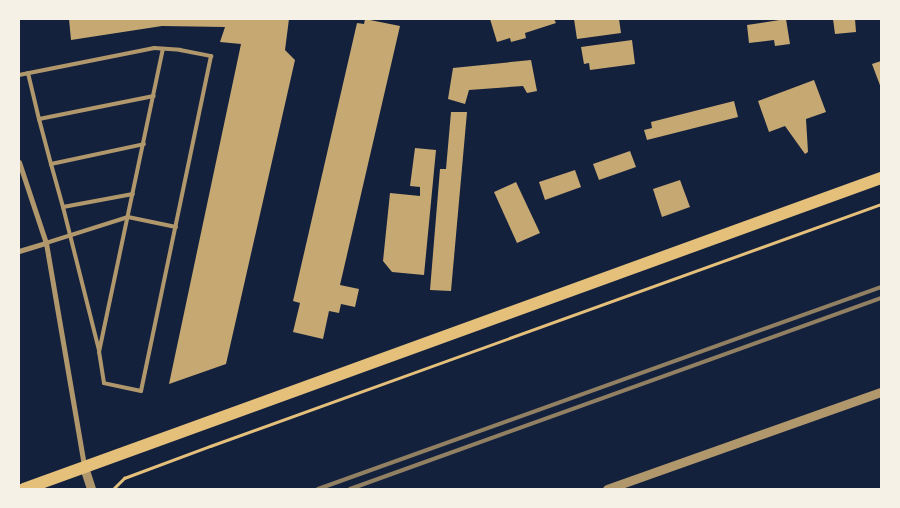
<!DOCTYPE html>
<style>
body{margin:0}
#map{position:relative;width:900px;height:508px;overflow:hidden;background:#14213d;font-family:"Titillium Web",sans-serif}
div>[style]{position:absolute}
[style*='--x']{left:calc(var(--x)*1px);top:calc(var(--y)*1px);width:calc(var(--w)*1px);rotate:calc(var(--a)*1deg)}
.building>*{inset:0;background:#c6a872}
.path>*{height:3px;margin:-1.5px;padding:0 1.5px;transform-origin:1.5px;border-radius:1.5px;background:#e5c07b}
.service>*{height:4px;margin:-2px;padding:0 2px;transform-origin:2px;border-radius:2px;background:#b1986c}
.minor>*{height:5px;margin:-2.5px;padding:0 2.5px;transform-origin:2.5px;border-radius:2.5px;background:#b1986c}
.tertiary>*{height:9px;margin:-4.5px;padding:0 4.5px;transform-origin:4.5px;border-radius:4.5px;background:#b1986c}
.primary>*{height:12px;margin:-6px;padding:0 6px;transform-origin:6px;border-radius:6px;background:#e5c07b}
.rail>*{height:4px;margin:-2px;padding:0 2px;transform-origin:2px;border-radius:2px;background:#918062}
span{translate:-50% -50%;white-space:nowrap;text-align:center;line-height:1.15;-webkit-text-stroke:5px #f6f1e7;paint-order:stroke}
.frame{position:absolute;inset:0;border:20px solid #f6f1e7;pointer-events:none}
</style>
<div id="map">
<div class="building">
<div style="clip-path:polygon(69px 19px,289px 19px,285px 50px,295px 60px,226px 364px,169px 384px,241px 44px,220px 42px,225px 27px,162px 26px,71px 40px)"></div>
<div style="clip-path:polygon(365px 19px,400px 26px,340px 285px,359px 289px,355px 307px,341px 304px,339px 313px,329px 311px,323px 339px,293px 332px,300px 303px,293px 301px,357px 23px,364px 24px)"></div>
<div style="clip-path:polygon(490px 19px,554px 19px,556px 23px,525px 33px,526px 38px,511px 42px,510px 38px,497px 42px)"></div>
<div style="clip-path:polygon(574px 19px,619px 19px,621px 33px,577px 39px)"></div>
<div style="clip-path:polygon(786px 19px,790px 44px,775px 46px,774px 40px,749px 43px,747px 25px)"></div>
<div style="clip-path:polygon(833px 19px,855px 19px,856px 32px,835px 34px)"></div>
<div style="clip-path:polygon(632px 40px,635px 64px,590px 70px,589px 63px,584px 64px,581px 47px)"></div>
<div style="clip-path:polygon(531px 60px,537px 91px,527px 93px,523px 86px,469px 90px,465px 104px,448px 99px,453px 68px)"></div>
<div style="clip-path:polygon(881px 61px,881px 88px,872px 64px)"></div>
<div style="clip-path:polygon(814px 80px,826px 112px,806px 119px,808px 152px,805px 154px,785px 126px,769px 132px,758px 101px)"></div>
<div style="clip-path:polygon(734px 101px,738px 117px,647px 140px,644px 130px,652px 128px,651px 122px)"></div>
<div style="clip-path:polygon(451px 112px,467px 112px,451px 291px,430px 290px,440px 169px,446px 169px)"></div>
<div style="clip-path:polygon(415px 148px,436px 150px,424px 275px,392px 272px,383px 261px,390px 193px,420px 196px,420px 187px,410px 186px)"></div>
<div style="clip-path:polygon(630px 151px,636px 167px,599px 180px,593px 164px)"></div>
<div style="clip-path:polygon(575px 170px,581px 187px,545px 200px,539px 182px)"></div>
<div style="clip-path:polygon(680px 180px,690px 207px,662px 217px,653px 189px)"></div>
<div style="clip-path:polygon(516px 182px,540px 233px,517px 243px,494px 192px)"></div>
</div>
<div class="path">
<div style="--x:113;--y:489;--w:16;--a:-45"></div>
<div style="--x:124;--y:478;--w:92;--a:-20.4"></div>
<div style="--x:210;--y:446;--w:713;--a:-19.83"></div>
</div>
<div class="service">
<div style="--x:28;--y:73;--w:47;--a:76.6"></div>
<div style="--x:39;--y:119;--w:117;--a:-11.3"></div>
<div style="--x:19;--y:75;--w:138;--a:-11.3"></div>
<div style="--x:154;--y:48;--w:26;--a:4"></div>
<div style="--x:180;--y:50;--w:32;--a:11"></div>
<div style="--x:211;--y:56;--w:342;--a:101.8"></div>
<div style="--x:141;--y:391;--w:38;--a:-168"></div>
<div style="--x:104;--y:383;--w:31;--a:-99"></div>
<div style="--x:99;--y:352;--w:310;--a:-78.1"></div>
<div style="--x:39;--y:119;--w:47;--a:75.1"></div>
<div style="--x:51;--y:164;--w:95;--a:-12.1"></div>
<div style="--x:51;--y:164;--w:45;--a:74.4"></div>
<div style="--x:63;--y:207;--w:71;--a:-10.5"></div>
<div style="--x:63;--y:207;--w:147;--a:75.9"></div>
<div style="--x:46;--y:243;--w:86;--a:-17.6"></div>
<div style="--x:128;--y:217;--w:49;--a:11.8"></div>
</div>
<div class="minor">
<div style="--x:19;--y:162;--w:85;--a:71.6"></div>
<div style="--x:46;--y:243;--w:226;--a:80.3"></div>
<div style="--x:19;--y:251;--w:28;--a:-17"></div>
</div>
<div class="tertiary">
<div style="--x:84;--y:467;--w:23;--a:72"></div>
<div style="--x:607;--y:489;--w:291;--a:-19.5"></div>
</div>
<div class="primary">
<div style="--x:24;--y:489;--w:912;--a:-19.95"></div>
</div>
<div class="rail">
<div style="--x:318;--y:489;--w:598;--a:-19.74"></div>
<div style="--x:350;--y:489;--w:564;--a:-19.78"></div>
</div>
<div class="frame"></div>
</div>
